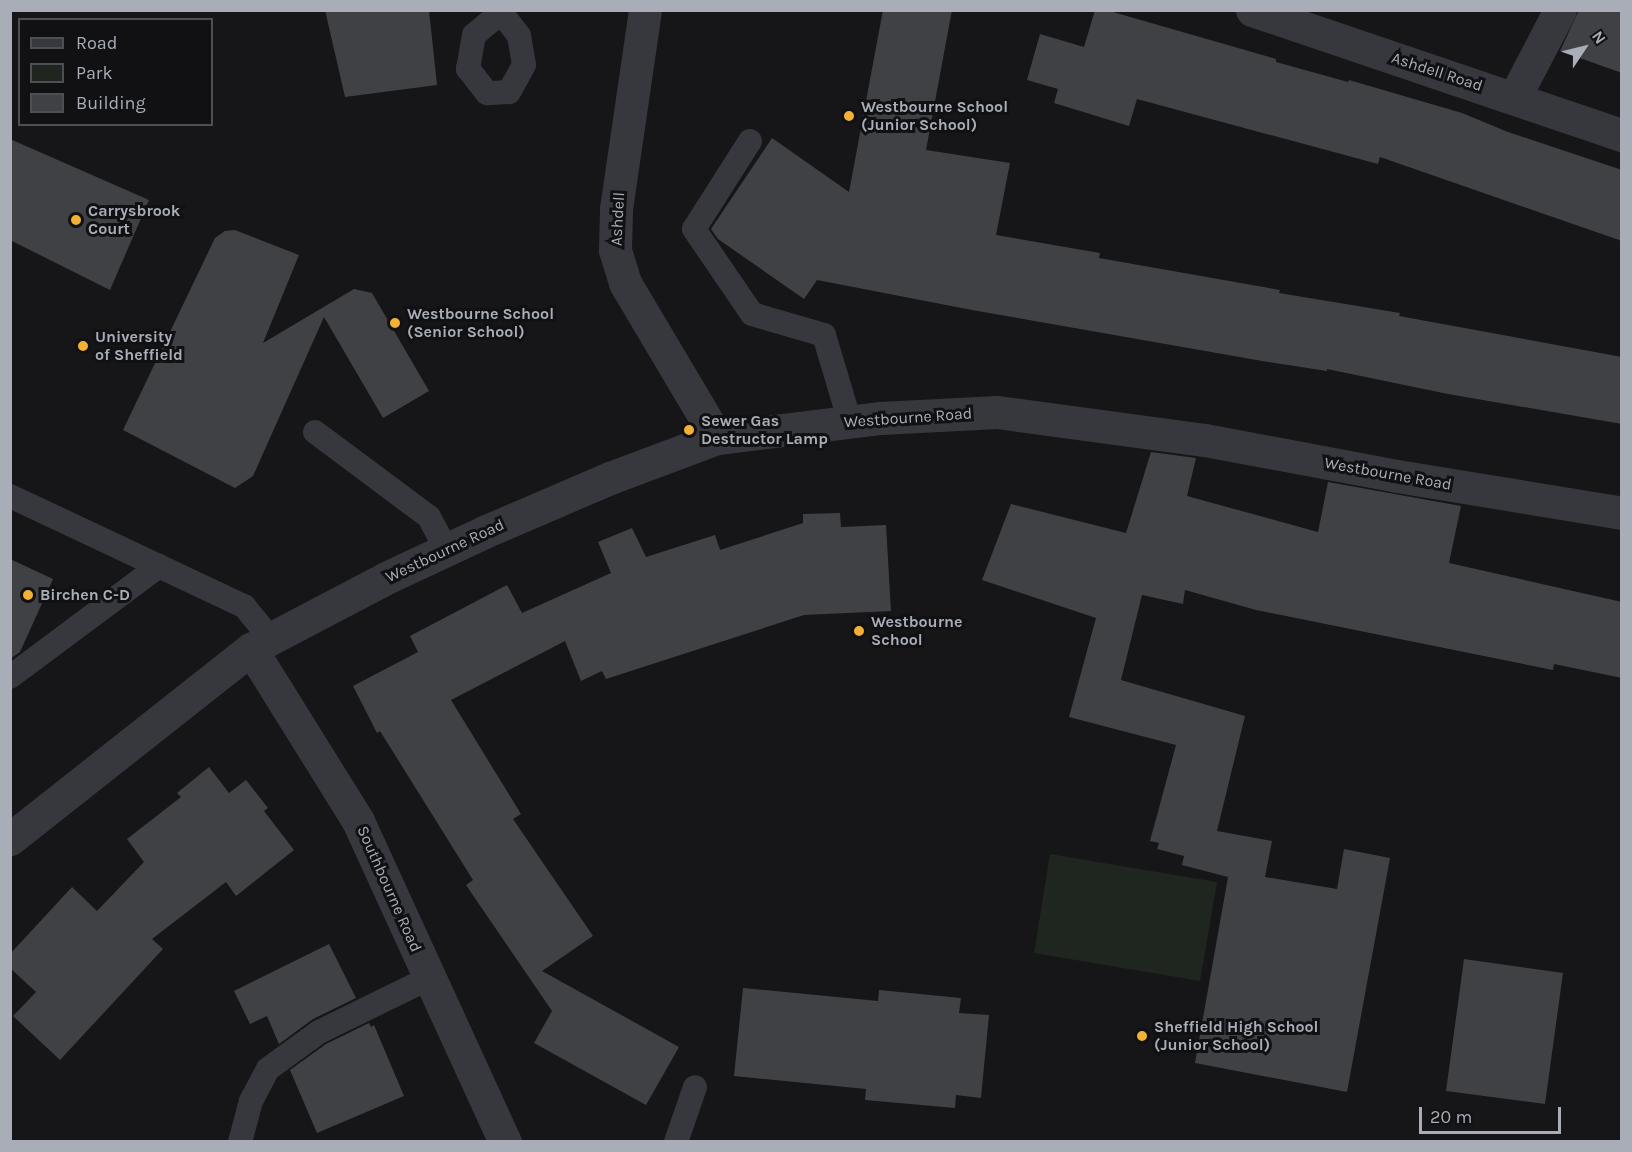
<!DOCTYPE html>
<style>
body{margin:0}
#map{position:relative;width:1632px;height:1152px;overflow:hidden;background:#161618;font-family:Karla,sans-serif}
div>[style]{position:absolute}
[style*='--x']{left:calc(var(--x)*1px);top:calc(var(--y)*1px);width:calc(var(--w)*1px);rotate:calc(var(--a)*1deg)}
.green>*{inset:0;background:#1e261f}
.building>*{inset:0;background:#404145}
.lane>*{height:24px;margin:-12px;padding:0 12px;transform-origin:12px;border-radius:12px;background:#37383d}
.street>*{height:33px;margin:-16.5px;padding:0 16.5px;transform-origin:16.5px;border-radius:16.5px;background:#37383d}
.dots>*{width:16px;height:16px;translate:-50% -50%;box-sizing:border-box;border:3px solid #111113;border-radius:50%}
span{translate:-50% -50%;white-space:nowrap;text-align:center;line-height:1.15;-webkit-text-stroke:6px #111113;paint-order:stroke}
.street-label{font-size:16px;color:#a8adb8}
.poi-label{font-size:16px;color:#a8adb8;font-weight:700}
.left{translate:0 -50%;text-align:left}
.frame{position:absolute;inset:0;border:12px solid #a8adb8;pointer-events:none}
.legend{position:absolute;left:18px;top:18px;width:195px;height:108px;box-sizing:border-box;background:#111113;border:2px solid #4d4f55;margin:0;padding:8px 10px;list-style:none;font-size:18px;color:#a8adb8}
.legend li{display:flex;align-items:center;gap:12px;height:30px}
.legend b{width:30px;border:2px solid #4d4f55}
.north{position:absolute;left:1554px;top:18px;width:60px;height:60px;-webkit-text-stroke:4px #111113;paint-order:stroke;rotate:55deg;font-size:16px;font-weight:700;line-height:24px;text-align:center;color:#a8adb8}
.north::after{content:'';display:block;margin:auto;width:21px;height:27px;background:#a8adb8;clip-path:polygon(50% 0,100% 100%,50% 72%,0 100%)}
.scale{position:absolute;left:1419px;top:1107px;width:142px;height:27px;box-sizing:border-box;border:3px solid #a8adb8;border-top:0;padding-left:8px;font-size:18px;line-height:21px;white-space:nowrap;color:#a8adb8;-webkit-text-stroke:4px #111113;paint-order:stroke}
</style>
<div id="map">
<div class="green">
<div style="clip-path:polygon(1050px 854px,1217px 882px,1200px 981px,1034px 953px)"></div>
</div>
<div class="building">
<div style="clip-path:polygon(325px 10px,429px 10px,437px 85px,345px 97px)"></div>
<div style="clip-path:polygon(883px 10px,952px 10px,926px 150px,1010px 163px,996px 235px,1100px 253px,1099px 258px,1280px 290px,1279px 293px,1400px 313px,1399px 316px,1622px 357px,1622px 424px,1448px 394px,1327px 369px,1327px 371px,1268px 362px,972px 310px,817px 280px,804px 299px,718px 239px,711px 229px,772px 138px,849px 192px)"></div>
<div style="clip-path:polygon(1095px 10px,1106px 10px,1276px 59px,1276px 62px,1348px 82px,1349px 80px,1462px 113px,1508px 132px,1622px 170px,1622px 241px,1380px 157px,1378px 164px,1137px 99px,1129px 126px,1054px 103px,1058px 89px,1027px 80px,1040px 34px,1084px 47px)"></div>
<div style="clip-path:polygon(1579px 10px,1622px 10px,1622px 73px,1560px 51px)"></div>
<div style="clip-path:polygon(10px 139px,149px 200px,110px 290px,10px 240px)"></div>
<div style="clip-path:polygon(235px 230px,299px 255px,263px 343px,354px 289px,372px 293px,429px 391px,383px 418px,324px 317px,253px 476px,235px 488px,123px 430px,215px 238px,225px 231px)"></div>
<div style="clip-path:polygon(1151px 452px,1196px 458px,1187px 496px,1318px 532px,1328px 482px,1461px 506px,1449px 563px,1622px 602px,1622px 678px,1554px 664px,1553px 670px,1256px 610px,1185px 590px,1183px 604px,1142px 595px,1121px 680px,1245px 716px,1217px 831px,1272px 841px,1265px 877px,1337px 889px,1344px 849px,1390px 858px,1347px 1092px,1195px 1063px,1228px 877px,1182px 865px,1184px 856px,1157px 849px,1159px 843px,1150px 841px,1176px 745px,1069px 717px,1096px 618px,982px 580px,1011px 504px,1126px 533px)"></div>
<div style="clip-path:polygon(840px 513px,841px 527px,886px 525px,891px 611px,804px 615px,606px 679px,602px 671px,581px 681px,565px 641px,451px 700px,521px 814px,513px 819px,593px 936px,542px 971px,679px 1047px,646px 1105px,534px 1043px,552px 1011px,466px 885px,473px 880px,380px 731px,377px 733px,353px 686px,418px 652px,410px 636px,507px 585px,522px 613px,611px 573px,598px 542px,632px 528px,646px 557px,715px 535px,720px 550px,803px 523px,803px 514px)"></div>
<div style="clip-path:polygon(10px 559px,53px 579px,20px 652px,10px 659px)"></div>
<div style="clip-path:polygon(209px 767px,229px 793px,246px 780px,268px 808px,264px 811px,294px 850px,236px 896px,226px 882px,152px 939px,163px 949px,60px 1060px,13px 1016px,36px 992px,10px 968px,10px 954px,72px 887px,97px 911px,144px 862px,127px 839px,181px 797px,177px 793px)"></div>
<div style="clip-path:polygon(329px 944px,356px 998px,313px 1019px,279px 1044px,267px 1016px,250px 1024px,234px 991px)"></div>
<div style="clip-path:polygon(1464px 959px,1563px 973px,1545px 1104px,1446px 1091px)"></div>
<div style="clip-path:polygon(743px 988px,878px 1001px,879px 990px,961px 998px,959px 1013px,989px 1015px,981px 1098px,956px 1095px,955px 1108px,865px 1100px,866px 1089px,734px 1076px)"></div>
<div style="clip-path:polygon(369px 1023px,371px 1027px,374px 1025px,404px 1096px,317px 1133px,290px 1070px,326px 1044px)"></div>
</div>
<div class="lane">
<div style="--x:499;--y:10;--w:33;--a:52"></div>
<div style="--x:519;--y:36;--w:29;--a:80"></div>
<div style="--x:524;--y:65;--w:31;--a:119"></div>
<div style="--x:509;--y:92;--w:22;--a:177"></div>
<div style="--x:487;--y:93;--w:31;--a:-128"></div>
<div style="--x:468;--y:69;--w:35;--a:-80"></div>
<div style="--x:474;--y:35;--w:33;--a:-40"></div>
<div style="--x:750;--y:141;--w:104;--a:122.5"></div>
<div style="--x:694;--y:229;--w:103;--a:55.7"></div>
<div style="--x:752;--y:314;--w:75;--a:16.3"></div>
<div style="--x:824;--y:335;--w:91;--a:73.4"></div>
<div style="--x:315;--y:432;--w:142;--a:36.7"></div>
<div style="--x:429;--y:517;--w:36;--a:62"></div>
<div style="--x:10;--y:496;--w:259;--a:25.2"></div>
<div style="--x:244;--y:606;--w:41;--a:50.9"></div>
<div style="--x:10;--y:677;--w:186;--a:-36.7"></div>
<div style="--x:240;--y:1142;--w:42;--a:-75"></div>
<div style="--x:251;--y:1101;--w:36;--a:-62"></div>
<div style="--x:268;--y:1069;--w:63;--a:-36"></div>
<div style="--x:319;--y:1032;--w:123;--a:-26.1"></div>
<div style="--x:676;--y:1142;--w:58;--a:-70.9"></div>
</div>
<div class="street">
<div style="--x:645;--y:10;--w:201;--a:98.3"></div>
<div style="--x:616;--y:209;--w:41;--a:91.4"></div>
<div style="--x:615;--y:250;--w:34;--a:73"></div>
<div style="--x:625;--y:283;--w:180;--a:59.3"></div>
<div style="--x:1252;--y:10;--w:391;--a:18.7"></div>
<div style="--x:1514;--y:98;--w:99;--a:-62.4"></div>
<div style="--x:251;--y:649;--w:203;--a:58.1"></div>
<div style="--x:358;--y:821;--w:353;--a:65.4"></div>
<div style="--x:10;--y:839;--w:307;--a:-38.3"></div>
<div style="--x:251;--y:649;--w:153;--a:-27.7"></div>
<div style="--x:386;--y:578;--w:108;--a:-25.1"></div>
<div style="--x:484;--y:532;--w:137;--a:-23.2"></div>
<div style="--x:610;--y:478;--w:114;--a:-20.5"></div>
<div style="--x:717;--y:438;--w:165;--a:-7"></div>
<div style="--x:881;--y:418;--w:116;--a:-3"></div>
<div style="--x:997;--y:412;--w:210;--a:7.7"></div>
<div style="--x:1205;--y:440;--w:195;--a:10.6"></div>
<div style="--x:1397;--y:476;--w:228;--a:9.3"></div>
</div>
<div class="dots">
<div style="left:849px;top:116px;background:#f2b134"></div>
<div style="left:76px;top:220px;background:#f2b134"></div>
<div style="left:395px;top:323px;background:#f2b134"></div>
<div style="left:83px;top:346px;background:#f2b134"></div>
<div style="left:689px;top:430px;background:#f2b134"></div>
<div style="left:28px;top:595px;background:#f2b134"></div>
<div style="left:859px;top:631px;background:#f2b134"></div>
<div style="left:1142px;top:1036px;background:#f2b134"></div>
</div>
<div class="street-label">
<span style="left:1437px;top:72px;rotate:18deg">Ashdell Road</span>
<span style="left:618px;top:219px;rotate:-87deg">Ashdell</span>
<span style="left:908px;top:418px;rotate:-4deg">Westbourne Road</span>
<span style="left:1388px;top:474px;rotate:10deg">Westbourne Road</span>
<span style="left:445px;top:551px;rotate:-25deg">Westbourne Road</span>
<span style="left:389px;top:889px;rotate:66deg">Southbourne Road</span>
</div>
<div class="poi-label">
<span class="left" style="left:861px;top:116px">Westbourne School<br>(Junior School)</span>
<span class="left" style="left:88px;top:220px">Carrysbrook<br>Court</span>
<span class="left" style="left:407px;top:323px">Westbourne School<br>(Senior School)</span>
<span class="left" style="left:95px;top:346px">University<br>of Sheffield</span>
<span class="left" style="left:701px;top:430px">Sewer Gas<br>Destructor Lamp</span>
<span class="left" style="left:40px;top:595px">Birchen C-D</span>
<span class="left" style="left:871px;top:631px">Westbourne<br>School</span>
<span class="left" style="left:1154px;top:1036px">Sheffield High School<br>(Junior School)</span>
</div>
<div class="frame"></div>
<ul class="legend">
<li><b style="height:8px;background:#37383d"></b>Road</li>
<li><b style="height:16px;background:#1e261f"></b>Park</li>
<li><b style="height:16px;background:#404145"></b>Building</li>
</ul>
<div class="north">N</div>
<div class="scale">20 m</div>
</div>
